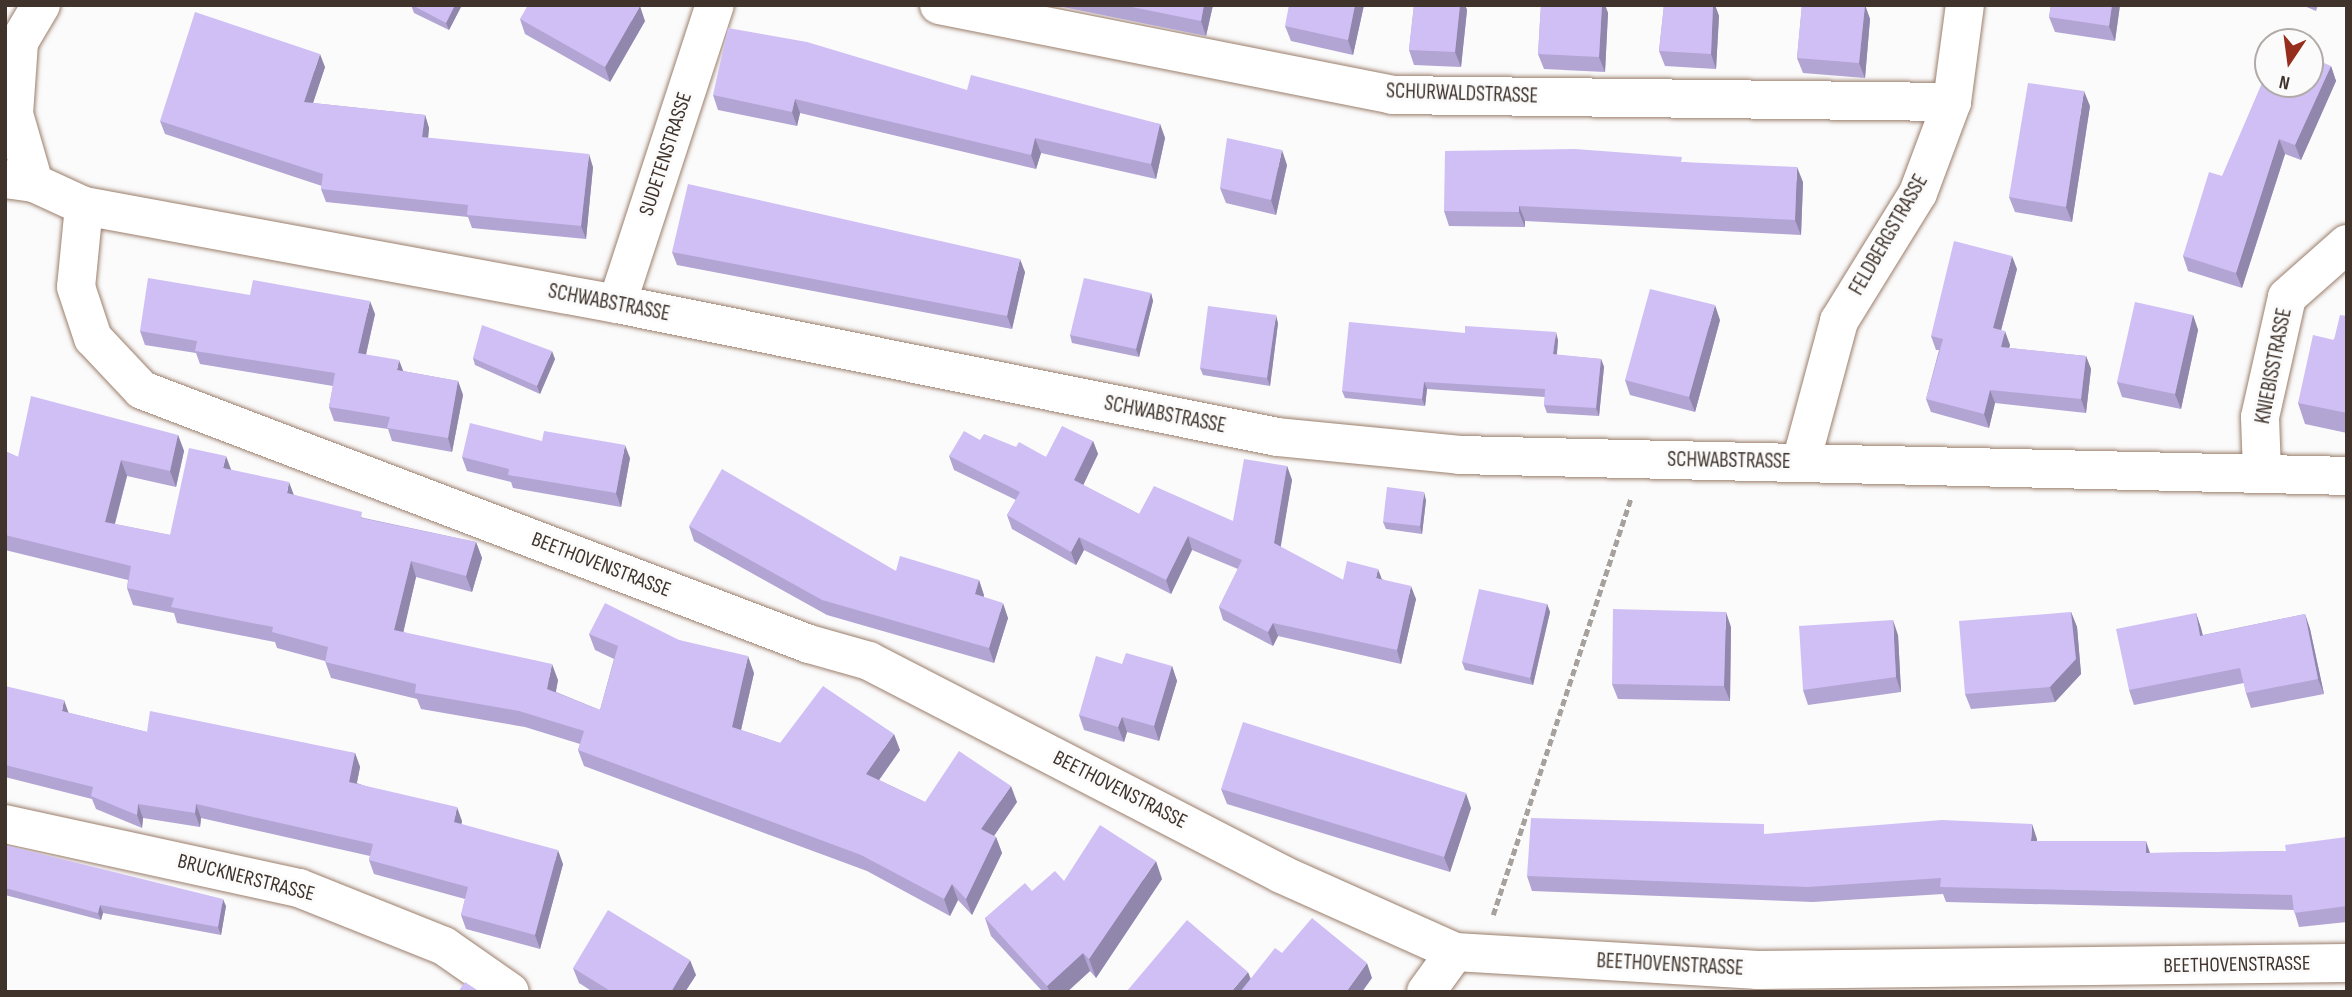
<!DOCTYPE html>
<style>
body{margin:0}
#map{position:relative;width:2352px;height:997px;overflow:hidden;background:#fbfbfb;font-family:"Sofia Sans Condensed",sans-serif}
div>[style]{position:absolute}
[style*='--x']{left:calc(var(--x)*1px);top:calc(var(--y)*1px);width:calc(var(--w)*1px);rotate:calc(var(--a)*1deg)}
.path>*{height:4.5px;margin-top:-2.25px;transform-origin:0;background:repeating-linear-gradient(90deg,#a6a19d 0 7px,transparent 0 10.5px)}
.roads{filter:drop-shadow(0 0 2px #9b7f6c) drop-shadow(0 0 2px #9b7f6c)}
.minor>*{height:38px;margin:-19px;padding:0 19px;transform-origin:19px;border-radius:19px;background:#fff}
.wall>*{inset:0;background:#b2a4d3}
.shaded-wall>*{inset:0;background:#9186ac}
.building>*{inset:0;background:#cfbff5}
span{translate:-50% -50%;white-space:nowrap;text-align:center;line-height:1.15;-webkit-text-stroke:6px #fbfbfb;paint-order:stroke}
.street-label{font-size:21px;color:#3f332b}
.frame{position:absolute;inset:0;border:7px solid #3f332b;pointer-events:none}
.north{position:absolute;left:2254px;top:28px;width:70px;height:70px;box-sizing:border-box;background:#fbfbfb;border:2px solid #b0aba8;border-radius:50%;rotate:193deg;font-size:19px;font-weight:700;line-height:28px;text-align:center;color:#3f332b}
.north::after{content:'';display:block;margin:auto;width:24px;height:32px;background:#972d1c;clip-path:polygon(50% 0,100% 100%,50% 72%,0 100%)}
</style>
<div id="map">
<div class="path">
<div style="--x:1493;--y:915;--w:439;--a:-71.7"></div>
</div>
<div class="roads">
<div class="minor">
<div style="--x:939;--y:5;--w:462;--a:11.2"></div>
<div style="--x:1392;--y:95;--w:560;--a:0.72"></div>
<div style="--x:5;--y:179;--w:29;--a:8"></div>
<div style="--x:34;--y:183;--w:55;--a:24.7"></div>
<div style="--x:84;--y:206;--w:542;--a:10.42"></div>
<div style="--x:617;--y:304;--w:673;--a:11.39"></div>
<div style="--x:1277;--y:437;--w:183;--a:5.6"></div>
<div style="--x:1459;--y:455;--w:888;--a:1.35"></div>
<div style="--x:34;--y:183;--w:72;--a:-106.2"></div>
<div style="--x:14;--y:114;--w:72;--a:-86"></div>
<div style="--x:19;--y:42;--w:43;--a:-59.3"></div>
<div style="--x:84;--y:206;--w:81;--a:95.6"></div>
<div style="--x:76;--y:287;--w:54;--a:71.6"></div>
<div style="--x:93;--y:338;--w:71;--a:46.7"></div>
<div style="--x:142;--y:390;--w:714;--a:20.85"></div>
<div style="--x:809;--y:644;--w:62;--a:15.8"></div>
<div style="--x:869;--y:661;--w:464;--a:27.3"></div>
<div style="--x:1281;--y:874;--w:191;--a:24.1"></div>
<div style="--x:1455;--y:952;--w:304;--a:3.4"></div>
<div style="--x:1758;--y:970;--w:589;--a:-0.68"></div>
<div style="--x:617;--y:304;--w:315;--a:-71.9"></div>
<div style="--x:1801;--y:462;--w:146;--a:-74.9"></div>
<div style="--x:1839;--y:321;--w:150;--a:-58.3"></div>
<div style="--x:1918;--y:193;--w:97;--a:-69.5"></div>
<div style="--x:1952;--y:102;--w:98;--a:-82.4"></div>
<div style="--x:2262;--y:472;--w:55;--a:-92.1"></div>
<div style="--x:2260;--y:417;--w:123;--a:-77.3"></div>
<div style="--x:2287;--y:297;--w:80;--a:-41.5"></div>
<div style="--x:5;--y:824;--w:301;--a:12.3"></div>
<div style="--x:299;--y:888;--w:156;--a:21.8"></div>
<div style="--x:444;--y:946;--w:80;--a:34.9"></div>
<div style="--x:1426;--y:992;--w:49;--a:-54.1"></div>
</div>
</div>
<div class="wall">
<div style="clip-path:polygon(411px 5px,462px 5px,449px 30px,414px 13px)"></div>
<div style="clip-path:polygon(1053px 5px,1213px 5px,1206px 36px)"></div>
<div style="clip-path:polygon(1364px 5px,1353px 55px,1291px 41px,1285px 26px)"></div>
<div style="clip-path:polygon(1414px 5px,1465px 5px,1467px 10px,1461px 67px,1414px 65px,1409px 50px)"></div>
<div style="clip-path:polygon(1541px 5px,1605px 5px,1608px 13px,1605px 72px,1544px 69px,1538px 54px)"></div>
<div style="clip-path:polygon(1664px 5px,1715px 5px,1719px 16px,1716px 69px,1665px 66px,1659px 51px)"></div>
<div style="clip-path:polygon(1802px 5px,1865px 5px,1870px 19px,1865px 78px,1803px 73px,1797px 58px)"></div>
<div style="clip-path:polygon(2051px 5px,2120px 5px,2115px 41px,2055px 32px,2049px 17px)"></div>
<div style="clip-path:polygon(2302px 5px,2318px 5px,2316px 11px)"></div>
<div style="clip-path:polygon(520px 19px,645px 21px,610px 82px,525px 34px)"></div>
<div style="clip-path:polygon(2331px 66px,2336px 81px,2301px 160px,2285px 154px,2242px 288px,2188px 271px,2183px 256px,2222px 176px)"></div>
<div style="clip-path:polygon(325px 67px,313px 103px,425px 115px,429px 128px,428px 138px,593px 167px,586px 239px,472px 228px,468px 217px,326px 202px,321px 189px,322px 186px,165px 134px,160px 121px)"></div>
<div style="clip-path:polygon(967px 90px,1160px 124px,1165px 138px,1156px 179px,1041px 153px,1036px 169px,800px 113px,797px 126px,718px 110px,713px 95px)"></div>
<div style="clip-path:polygon(2090px 106px,2072px 222px,2015px 212px,2009px 197px)"></div>
<div style="clip-path:polygon(1684px 162px,1803px 182px,1801px 235px,1525px 221px,1525px 227px,1449px 226px,1444px 211px)"></div>
<div style="clip-path:polygon(1287px 165px,1276px 215px,1226px 203px,1220px 188px)"></div>
<div style="clip-path:polygon(672px 252px,1025px 272px,1012px 329px,677px 265px)"></div>
<div style="clip-path:polygon(2017px 269px,2001px 330px,2010px 345px,2009px 348px,2086px 356px,2091px 369px,2086px 413px,1995px 403px,1989px 428px,1931px 412px,1926px 399px,1939px 350px,1936px 350px,1931px 336px)"></div>
<div style="clip-path:polygon(1151px 293px,1153px 301px,1139px 357px,1072px 343px,1070px 335px)"></div>
<div style="clip-path:polygon(250px 295px,375px 314px,366px 355px,403px 371px,458px 381px,463px 395px,452px 452px,392px 441px,388px 429px,334px 421px,329px 407px,333px 386px,200px 364px,196px 353px,145px 345px,140px 331px)"></div>
<div style="clip-path:polygon(2193px 315px,2198px 330px,2181px 409px,2122px 397px,2117px 382px)"></div>
<div style="clip-path:polygon(2347px 316px,2347px 433px,2305px 424px,2298px 403px)"></div>
<div style="clip-path:polygon(1720px 320px,1695px 412px,1630px 395px,1625px 380px)"></div>
<div style="clip-path:polygon(1278px 323px,1270px 386px,1203px 375px,1200px 368px)"></div>
<div style="clip-path:polygon(1465px 333px,1558px 340px,1557px 355px,1601px 359px,1604px 367px,1599px 416px,1547px 413px,1544px 405px,1545px 397px,1427px 389px,1425px 406px,1345px 398px,1342px 391px)"></div>
<div style="clip-path:polygon(473px 358px,555px 359px,540px 394px,475px 365px)"></div>
<div style="clip-path:polygon(178px 435px,184px 451px,176px 487px,127px 476px,115px 524px,170px 535px,231px 470px,294px 495px,364px 518px,476px 542px,482px 558px,472px 592px,416px 577px,403px 632px,558px 680px,556px 692px,600px 710px,614px 659px,595px 650px,589px 634px,679px 640px,754px 673px,741px 730px,780px 743px,900px 750px,879px 780px,925px 802px,1017px 802px,994px 836px,996px 837px,1002px 853px,972px 915px,958px 900px,950px 916px,867px 871px,584px 766px,578px 750px,580px 744px,525px 727px,421px 709px,417px 699px,331px 678px,325px 661px,277px 648px,275px 642px,177px 623px,174px 613px,133px 605px,127px 588px,128px 580px,5px 550px,5px 451px,18px 457px)"></div>
<div style="clip-path:polygon(980px 440px,1016px 447px,1046px 457px,1093px 441px,1098px 454px,1083px 485px,1139px 514px,1233px 521px,1287px 466px,1292px 480px,1280px 547px,1343px 580px,1382px 579px,1416px 599px,1401px 664px,1278px 636px,1273px 646px,1223px 620px,1219px 607px,1238px 569px,1192px 550px,1171px 594px,1084px 550px,1076px 565px,1012px 529px,1007px 515px,1016px 500px,954px 470px,949px 456px)"></div>
<div style="clip-path:polygon(542px 441px,630px 458px,621px 507px,513px 488px,511px 482px,467px 471px,462px 457px)"></div>
<div style="clip-path:polygon(1426px 500px,1422px 534px,1386px 529px,1383px 522px)"></div>
<div style="clip-path:polygon(689px 526px,896px 571px,979px 580px,984px 597px,1008px 618px,994px 663px,827px 615px,694px 541px)"></div>
<div style="clip-path:polygon(1547px 604px,1550px 612px,1533px 685px,1465px 670px,1462px 662px)"></div>
<div style="clip-path:polygon(2071px 612px,2077px 627px,2081px 674px,2055px 702px,1971px 709px,1965px 694px)"></div>
<div style="clip-path:polygon(2196px 613px,2203px 635px,2305px 614px,2310px 629px,2324px 694px,2251px 708px,2246px 693px,2244px 683px,2134px 705px,2129px 690px)"></div>
<div style="clip-path:polygon(1731px 627px,1730px 701px,1618px 699px,1612px 684px)"></div>
<div style="clip-path:polygon(1898px 635px,1901px 692px,1808px 705px,1803px 690px)"></div>
<div style="clip-path:polygon(1122px 664px,1172px 666px,1177px 681px,1159px 741px,1127px 732px,1124px 742px,1084px 730px,1079px 715px)"></div>
<div style="clip-path:polygon(5px 686px,69px 713px,147px 732px,355px 753px,360px 767px,357px 783px,462px 821px,461px 824px,563px 864px,540px 949px,466px 929px,461px 915px,465px 899px,374px 874px,369px 860px,370px 856px,201px 818px,200px 827px,143px 818px,142px 828px,96px 809px,92px 799px,5px 777px)"></div>
<div style="clip-path:polygon(1221px 789px,1471px 808px,1450px 872px,1227px 804px)"></div>
<div style="clip-path:polygon(1768px 834px,2037px 839px,2037px 841px,2150px 853px,2286px 851px,2347px 837px,2347px 922px,2299px 927px,2294px 910px,1946px 902px,1943px 894px,1813px 902px,1532px 891px,1527px 876px)"></div>
<div style="clip-path:polygon(5px 845px,226px 906px,221px 935px,103px 913px,101px 920px,5px 895px)"></div>
<div style="clip-path:polygon(1162px 879px,1096px 978px,1090px 971px,1067px 992px,1043px 992px,991px 936px,985px 918px,1032px 891px,1064px 881px)"></div>
<div style="clip-path:polygon(573px 968px,696px 975px,685px 992px,593px 992px,579px 983px)"></div>
</div>
<div class="shaded-wall">
<div style="clip-path:polygon(455px 5px,462px 5px,449px 30px,446px 23px)"></div>
<div style="clip-path:polygon(1204px 5px,1213px 5px,1206px 36px,1201px 21px)"></div>
<div style="clip-path:polygon(1355px 5px,1364px 5px,1353px 55px,1348px 40px)"></div>
<div style="clip-path:polygon(1460px 5px,1465px 5px,1467px 10px,1461px 67px,1455px 52px)"></div>
<div style="clip-path:polygon(1602px 5px,1605px 5px,1608px 13px,1605px 72px,1599px 57px)"></div>
<div style="clip-path:polygon(1713px 5px,1715px 5px,1719px 16px,1716px 69px,1711px 54px)"></div>
<div style="clip-path:polygon(1865px 5px,1870px 19px,1865px 78px,1859px 63px)"></div>
<div style="clip-path:polygon(2112px 5px,2120px 5px,2115px 41px,2109px 26px)"></div>
<div style="clip-path:polygon(640px 6px,645px 21px,610px 82px,605px 67px)"></div>
<div style="clip-path:polygon(320px 54px,325px 67px,309px 115px,304px 102px)"></div>
<div style="clip-path:polygon(2331px 66px,2336px 81px,2301px 160px,2295px 145px)"></div>
<div style="clip-path:polygon(2084px 91px,2090px 106px,2072px 222px,2066px 207px)"></div>
<div style="clip-path:polygon(795px 99px,800px 113px,797px 126px,792px 112px)"></div>
<div style="clip-path:polygon(425px 115px,429px 128px,427px 150px,422px 137px)"></div>
<div style="clip-path:polygon(1160px 124px,1165px 138px,1156px 179px,1151px 164px)"></div>
<div style="clip-path:polygon(1035px 138px,1041px 153px,1036px 169px,1031px 155px)"></div>
<div style="clip-path:polygon(2279px 139px,2285px 154px,2242px 288px,2236px 273px)"></div>
<div style="clip-path:polygon(1282px 150px,1287px 165px,1276px 215px,1271px 200px)"></div>
<div style="clip-path:polygon(589px 154px,593px 167px,586px 239px,581px 226px)"></div>
<div style="clip-path:polygon(1797px 167px,1803px 182px,1801px 235px,1795px 220px)"></div>
<div style="clip-path:polygon(1519px 206px,1525px 221px,1525px 227px,1519px 212px)"></div>
<div style="clip-path:polygon(2012px 256px,2017px 269px,1998px 342px,1993px 328px)"></div>
<div style="clip-path:polygon(1020px 259px,1025px 272px,1012px 329px,1007px 316px)"></div>
<div style="clip-path:polygon(1151px 293px,1153px 301px,1139px 357px,1136px 349px)"></div>
<div style="clip-path:polygon(370px 301px,375px 314px,363px 367px,358px 353px)"></div>
<div style="clip-path:polygon(1715px 305px,1720px 320px,1695px 412px,1689px 397px)"></div>
<div style="clip-path:polygon(1276px 315px,1278px 323px,1270px 386px,1267px 378px)"></div>
<div style="clip-path:polygon(2193px 315px,2198px 330px,2181px 409px,2175px 394px)"></div>
<div style="clip-path:polygon(2005px 331px,2010px 345px,2006px 360px,2001px 347px)"></div>
<div style="clip-path:polygon(1556px 332px,1558px 340px,1556px 362px,1553px 354px)"></div>
<div style="clip-path:polygon(552px 351px,555px 359px,540px 394px,537px 386px)"></div>
<div style="clip-path:polygon(2086px 356px,2091px 369px,2086px 413px,2081px 399px)"></div>
<div style="clip-path:polygon(1601px 359px,1604px 367px,1599px 416px,1596px 408px)"></div>
<div style="clip-path:polygon(399px 360px,404px 373px,397px 370px)"></div>
<div style="clip-path:polygon(458px 381px,463px 395px,452px 452px,448px 438px)"></div>
<div style="clip-path:polygon(1424px 382px,1427px 389px,1425px 406px,1422px 399px)"></div>
<div style="clip-path:polygon(1990px 390px,1995px 403px,1989px 428px,1984px 414px)"></div>
<div style="clip-path:polygon(178px 435px,184px 451px,176px 487px,170px 471px)"></div>
<div style="clip-path:polygon(1093px 441px,1098px 454px,1079px 494px,1074px 480px)"></div>
<div style="clip-path:polygon(625px 445px,630px 458px,621px 507px,616px 493px)"></div>
<div style="clip-path:polygon(226px 456px,232px 472px,223px 468px)"></div>
<div style="clip-path:polygon(121px 460px,127px 476px,111px 538px,105px 522px)"></div>
<div style="clip-path:polygon(1287px 466px,1292px 480px,1279px 557px,1274px 543px)"></div>
<div style="clip-path:polygon(289px 482px,295px 498px,287px 493px)"></div>
<div style="clip-path:polygon(1424px 492px,1426px 500px,1422px 534px,1420px 526px)"></div>
<div style="clip-path:polygon(1188px 536px,1192px 550px,1171px 594px,1166px 580px)"></div>
<div style="clip-path:polygon(1079px 537px,1084px 550px,1076px 565px,1071px 552px)"></div>
<div style="clip-path:polygon(476px 542px,482px 558px,472px 592px,466px 576px)"></div>
<div style="clip-path:polygon(411px 561px,416px 577px,400px 647px,394px 630px)"></div>
<div style="clip-path:polygon(1378px 569px,1383px 582px,1376px 578px)"></div>
<div style="clip-path:polygon(979px 580px,984px 595px,980px 609px,975px 594px)"></div>
<div style="clip-path:polygon(1411px 586px,1416px 599px,1401px 664px,1397px 650px)"></div>
<div style="clip-path:polygon(1003px 603px,1008px 618px,994px 663px,989px 648px)"></div>
<div style="clip-path:polygon(1547px 604px,1550px 612px,1533px 685px,1530px 678px)"></div>
<div style="clip-path:polygon(1726px 612px,1731px 627px,1730px 701px,1724px 686px)"></div>
<div style="clip-path:polygon(2071px 612px,2077px 627px,2081px 674px,2055px 702px,2050px 687px)"></div>
<div style="clip-path:polygon(2196px 613px,2201px 628px,2206px 651px,2200px 636px)"></div>
<div style="clip-path:polygon(2305px 614px,2310px 629px,2324px 694px,2318px 679px)"></div>
<div style="clip-path:polygon(1893px 620px,1898px 635px,1901px 692px,1896px 677px)"></div>
<div style="clip-path:polygon(1273px 623px,1278px 636px,1273px 646px,1268px 632px)"></div>
<div style="clip-path:polygon(748px 656px,754px 673px,738px 743px,732px 727px)"></div>
<div style="clip-path:polygon(552px 664px,558px 680px,553px 705px,547px 689px)"></div>
<div style="clip-path:polygon(1172px 666px,1177px 681px,1159px 741px,1154px 726px)"></div>
<div style="clip-path:polygon(64px 700px,69px 714px,62px 711px)"></div>
<div style="clip-path:polygon(1122px 717px,1127px 732px,1124px 742px,1118px 727px)"></div>
<div style="clip-path:polygon(894px 734px,900px 750px,872px 790px,866px 774px)"></div>
<div style="clip-path:polygon(355px 753px,360px 767px,354px 796px,349px 782px)"></div>
<div style="clip-path:polygon(1011px 786px,1017px 802px,987px 846px,981px 829px)"></div>
<div style="clip-path:polygon(1466px 793px,1471px 808px,1450px 872px,1444px 857px)"></div>
<div style="clip-path:polygon(138px 804px,143px 818px,142px 828px,137px 815px)"></div>
<div style="clip-path:polygon(196px 804px,201px 818px,200px 827px,195px 813px)"></div>
<div style="clip-path:polygon(457px 807px,462px 821px,459px 836px,454px 822px)"></div>
<div style="clip-path:polygon(2032px 824px,2037px 839px,2037px 856px,2031px 841px)"></div>
<div style="clip-path:polygon(996px 837px,1002px 853px,972px 915px,966px 899px)"></div>
<div style="clip-path:polygon(2146px 841px,2151px 856px,2146px 853px)"></div>
<div style="clip-path:polygon(558px 850px,563px 864px,540px 949px,535px 935px)"></div>
<div style="clip-path:polygon(1156px 861px,1162px 879px,1096px 978px,1089px 959px)"></div>
<div style="clip-path:polygon(952px 884px,958px 900px,950px 916px,944px 899px)"></div>
<div style="clip-path:polygon(223px 899px,226px 906px,221px 935px,218px 927px)"></div>
<div style="clip-path:polygon(100px 905px,103px 913px,101px 920px,98px 913px)"></div>
<div style="clip-path:polygon(1083px 953px,1090px 971px,1067px 992px,1050px 992px,1047px 986px)"></div>
<div style="clip-path:polygon(690px 960px,696px 975px,685px 992px,671px 992px)"></div>
<div style="clip-path:polygon(1367px 963px,1372px 978px,1362px 992px,1346px 992px)"></div>
<div style="clip-path:polygon(1248px 972px,1254px 987px,1250px 992px,1231px 992px)"></div>
</div>
<div class="building">
<div style="clip-path:polygon(412px 5px,455px 5px,446px 23px)"></div>
<div style="clip-path:polygon(528px 5px,638px 5px,640px 6px,605px 67px,520px 19px)"></div>
<div style="clip-path:polygon(1122px 5px,1204px 5px,1201px 21px)"></div>
<div style="clip-path:polygon(1289px 5px,1355px 5px,1348px 40px,1285px 26px)"></div>
<div style="clip-path:polygon(1414px 5px,1460px 5px,1455px 52px,1409px 50px)"></div>
<div style="clip-path:polygon(1541px 5px,1602px 5px,1599px 57px,1538px 54px)"></div>
<div style="clip-path:polygon(1664px 5px,1713px 5px,1711px 54px,1659px 51px)"></div>
<div style="clip-path:polygon(1802px 5px,1865px 5px,1859px 63px,1797px 58px)"></div>
<div style="clip-path:polygon(2051px 5px,2112px 5px,2109px 26px,2049px 17px)"></div>
<div style="clip-path:polygon(195px 12px,320px 54px,304px 102px,425px 115px,422px 137px,589px 154px,581px 226px,467px 215px,468px 205px,321px 189px,323px 174px,160px 121px)"></div>
<div style="clip-path:polygon(728px 28px,807px 42px,967px 90px,971px 75px,1160px 124px,1151px 164px,1035px 138px,1031px 155px,795px 99px,792px 112px,713px 95px)"></div>
<div style="clip-path:polygon(2310px 57px,2331px 66px,2295px 145px,2279px 139px,2236px 273px,2183px 256px,2209px 172px,2222px 176px,2268px 69px,2268px 84px,2310px 84px)"></div>
<div style="clip-path:polygon(2028px 83px,2084px 91px,2066px 207px,2009px 197px)"></div>
<div style="clip-path:polygon(1227px 138px,1282px 150px,1271px 200px,1220px 188px)"></div>
<div style="clip-path:polygon(1575px 149px,1682px 157px,1681px 162px,1797px 167px,1795px 220px,1519px 206px,1519px 212px,1444px 211px,1445px 151px)"></div>
<div style="clip-path:polygon(688px 184px,1020px 259px,1007px 316px,672px 252px)"></div>
<div style="clip-path:polygon(1954px 241px,2012px 256px,1993px 328px,2005px 331px,2001px 347px,2086px 356px,2081px 399px,1990px 390px,1984px 414px,1926px 399px,1943px 339px,1931px 336px)"></div>
<div style="clip-path:polygon(148px 278px,250px 295px,253px 280px,370px 301px,358px 353px,399px 360px,397px 370px,458px 381px,448px 438px,387px 428px,390px 417px,329px 407px,335px 373px,195px 351px,197px 341px,140px 331px)"></div>
<div style="clip-path:polygon(1084px 278px,1151px 293px,1136px 349px,1070px 335px)"></div>
<div style="clip-path:polygon(1650px 289px,1715px 305px,1689px 397px,1625px 380px)"></div>
<div style="clip-path:polygon(2135px 302px,2193px 315px,2175px 394px,2117px 382px)"></div>
<div style="clip-path:polygon(1208px 306px,1276px 315px,1267px 378px,1200px 368px)"></div>
<div style="clip-path:polygon(2340px 315px,2347px 316px,2347px 413px,2298px 403px,2313px 335px,2334px 340px)"></div>
<div style="clip-path:polygon(1349px 322px,1465px 333px,1465px 326px,1556px 332px,1553px 354px,1601px 359px,1596px 408px,1544px 405px,1545px 389px,1424px 382px,1422px 399px,1342px 391px)"></div>
<div style="clip-path:polygon(482px 325px,552px 351px,537px 386px,473px 358px)"></div>
<div style="clip-path:polygon(31px 396px,178px 435px,170px 471px,121px 460px,105px 522px,170px 535px,189px 448px,226px 456px,223px 468px,289px 482px,287px 493px,362px 512px,361px 518px,476px 542px,466px 576px,411px 561px,394px 630px,552px 664px,547px 689px,600px 710px,618px 646px,589px 634px,605px 603px,679px 640px,748px 656px,732px 727px,780px 743px,823px 686px,894px 734px,866px 774px,925px 802px,959px 751px,1011px 786px,981px 829px,996px 837px,966px 899px,952px 884px,944px 899px,861px 855px,578px 750px,584px 731px,519px 711px,415px 693px,416px 684px,325px 662px,328px 647px,272px 632px,273px 627px,171px 607px,174px 598px,127px 588px,131px 566px,5px 535px,5px 451px,18px 457px)"></div>
<div style="clip-path:polygon(470px 423px,542px 441px,544px 431px,625px 445px,616px 493px,508px 475px,509px 469px,462px 457px)"></div>
<div style="clip-path:polygon(1062px 426px,1093px 441px,1074px 480px,1139px 514px,1154px 486px,1233px 521px,1244px 459px,1287px 466px,1274px 543px,1343px 580px,1347px 561px,1378px 569px,1376px 578px,1411px 586px,1397px 650px,1273px 623px,1268px 632px,1219px 607px,1242px 560px,1188px 536px,1166px 580px,1079px 537px,1071px 552px,1007px 515px,1020px 492px,949px 456px,964px 431px,980px 440px,984px 434px,1016px 447px,1019px 442px,1046px 457px)"></div>
<div style="clip-path:polygon(722px 469px,896px 571px,900px 556px,979px 580px,975px 594px,1003px 603px,989px 648px,822px 600px,689px 526px)"></div>
<div style="clip-path:polygon(1387px 487px,1424px 492px,1420px 526px,1383px 522px)"></div>
<div style="clip-path:polygon(1479px 589px,1547px 604px,1530px 678px,1462px 662px)"></div>
<div style="clip-path:polygon(1613px 609px,1726px 612px,1724px 686px,1612px 684px)"></div>
<div style="clip-path:polygon(2071px 612px,2076px 659px,2050px 687px,1965px 694px,1959px 621px)"></div>
<div style="clip-path:polygon(2196px 613px,2200px 636px,2305px 614px,2318px 679px,2246px 693px,2240px 668px,2129px 690px,2116px 629px)"></div>
<div style="clip-path:polygon(1893px 620px,1896px 677px,1803px 690px,1799px 626px)"></div>
<div style="clip-path:polygon(1126px 653px,1172px 666px,1154px 726px,1122px 717px,1118px 727px,1079px 715px,1096px 656px,1122px 664px)"></div>
<div style="clip-path:polygon(5px 686px,64px 700px,62px 711px,147px 732px,150px 711px,355px 753px,349px 782px,457px 807px,454px 822px,558px 850px,535px 935px,461px 915px,468px 887px,369px 860px,373px 844px,196px 804px,195px 813px,138px 804px,137px 815px,91px 796px,93px 787px,5px 765px)"></div>
<div style="clip-path:polygon(1243px 722px,1466px 793px,1444px 857px,1221px 789px)"></div>
<div style="clip-path:polygon(1531px 818px,1764px 824px,1764px 834px,1942px 820px,2032px 824px,2031px 841px,2146px 841px,2146px 853px,2286px 851px,2285px 845px,2347px 837px,2347px 906px,2294px 913px,2292px 895px,1940px 887px,1941px 878px,1808px 887px,1527px 876px)"></div>
<div style="clip-path:polygon(1100px 825px,1156px 861px,1089px 959px,1083px 953px,1047px 986px,985px 918px,1025px 883px,1032px 891px,1055px 871px,1064px 881px)"></div>
<div style="clip-path:polygon(5px 845px,223px 899px,218px 927px,100px 905px,98px 913px,5px 888px)"></div>
<div style="clip-path:polygon(608px 910px,690px 960px,671px 992px,612px 992px,573px 968px)"></div>
<div style="clip-path:polygon(1312px 918px,1367px 963px,1346px 992px,1240px 992px,1275px 948px,1282px 953px)"></div>
<div style="clip-path:polygon(1187px 920px,1248px 972px,1231px 992px,1128px 992px,1127px 991px)"></div>
<div style="clip-path:polygon(465px 982px,480px 992px,458px 992px)"></div>
</div>
<div class="street-label">
<span style="left:1462px;top:94px;rotate:2deg">SCHURWALDSTRASSE</span>
<span style="left:666px;top:154px;rotate:-72deg">SUDETENSTRASSE</span>
<span style="left:1889px;top:235px;rotate:-60deg">FELDBERGSTRASSE</span>
<span style="left:609px;top:303px;rotate:11deg">SCHWABSTRASSE</span>
<span style="left:2274px;top:366px;rotate:-79deg">KNIEBISSTRASSE</span>
<span style="left:1165px;top:415px;rotate:11deg">SCHWABSTRASSE</span>
<span style="left:1729px;top:461px;rotate:1deg">SCHWABSTRASSE</span>
<span style="left:601px;top:565px;rotate:21deg">BEETHOVENSTRASSE</span>
<span style="left:1120px;top:790px;rotate:27deg">BEETHOVENSTRASSE</span>
<span style="left:246px;top:878px;rotate:14deg">BRUCKNERSTRASSE</span>
<span style="left:1670px;top:965px;rotate:3deg">BEETHOVENSTRASSE</span>
<span style="left:2237px;top:965px;rotate:-1deg">BEETHOVENSTRASSE</span>
</div>
<div class="frame"></div>
<div class="north">N</div>
</div>
